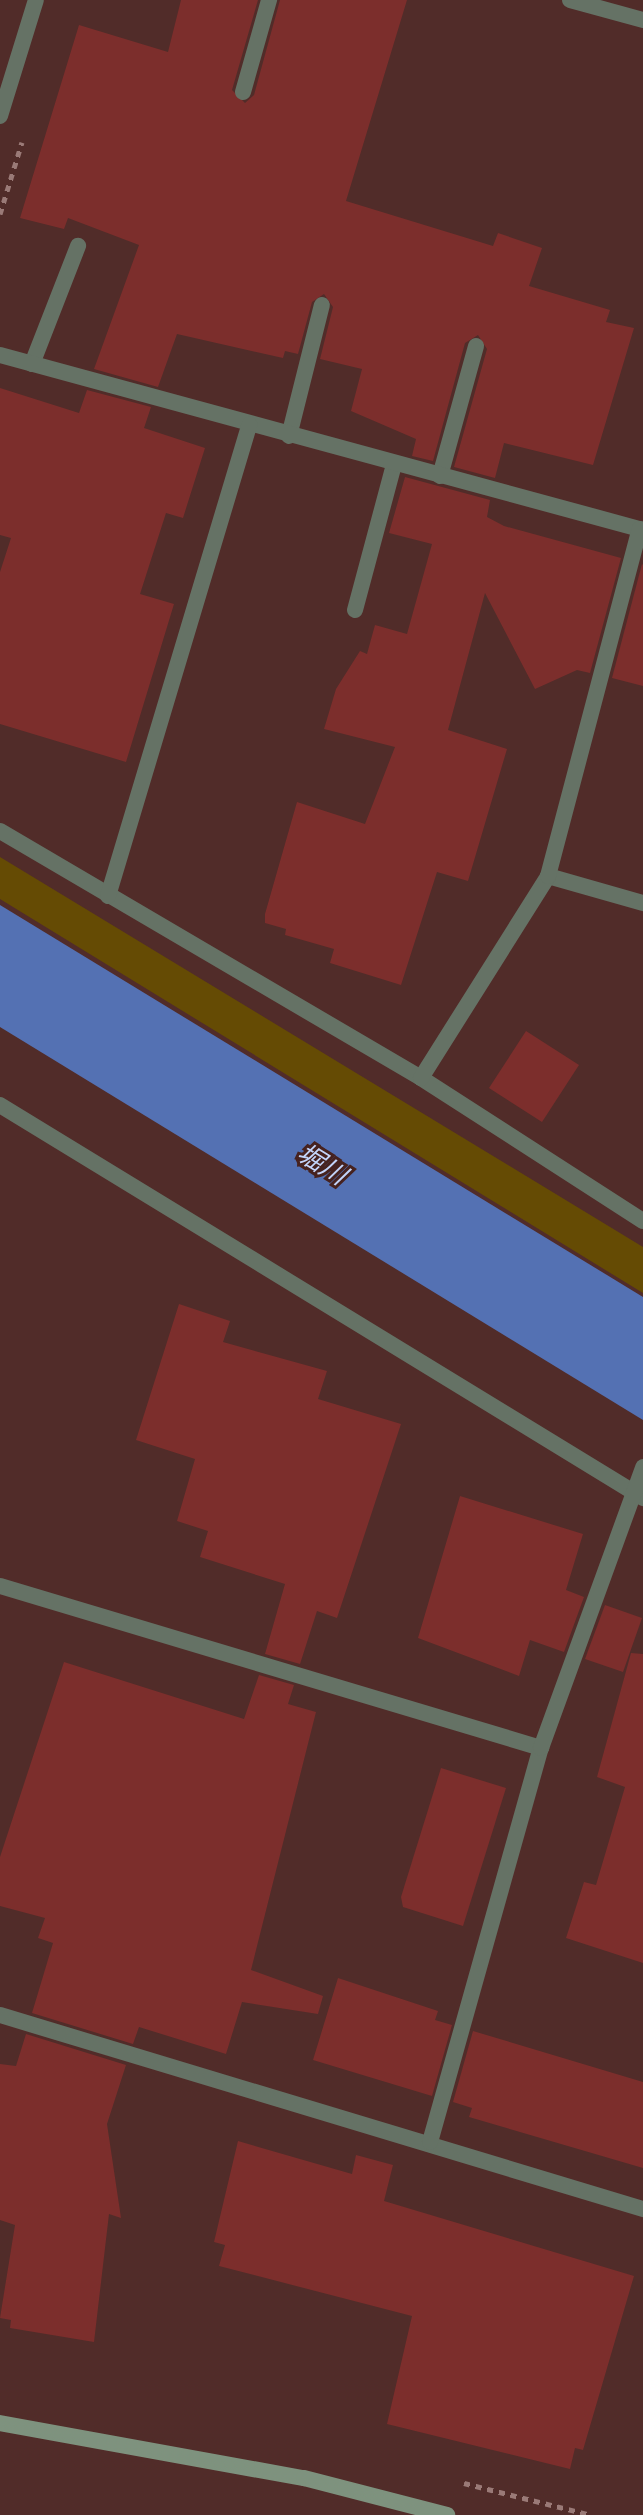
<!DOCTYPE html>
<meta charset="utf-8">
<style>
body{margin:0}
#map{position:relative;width:643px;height:2515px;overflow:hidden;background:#512c29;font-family:"Noto Serif","Noto Sans JP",serif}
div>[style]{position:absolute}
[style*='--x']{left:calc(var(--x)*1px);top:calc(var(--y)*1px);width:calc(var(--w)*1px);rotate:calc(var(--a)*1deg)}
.green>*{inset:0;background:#654b04}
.water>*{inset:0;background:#5471b3}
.building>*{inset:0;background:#7c2e2c}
.path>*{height:5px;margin-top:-2.5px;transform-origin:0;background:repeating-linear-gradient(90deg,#9a7a77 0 6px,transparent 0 12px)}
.lane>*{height:16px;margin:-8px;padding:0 8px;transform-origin:8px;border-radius:8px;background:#657265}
.street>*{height:16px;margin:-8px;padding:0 8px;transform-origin:8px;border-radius:8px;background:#657265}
.secondary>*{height:16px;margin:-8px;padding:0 8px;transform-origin:8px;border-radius:8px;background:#7e927e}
span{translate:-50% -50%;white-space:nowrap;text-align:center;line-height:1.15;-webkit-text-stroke:6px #46221f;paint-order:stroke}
.water-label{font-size:26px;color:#c2d4fa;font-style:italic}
</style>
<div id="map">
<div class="green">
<div style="clip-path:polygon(0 857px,643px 1247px,643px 1293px,0 899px)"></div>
</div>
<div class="water">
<div style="clip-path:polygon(0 905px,643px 1297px,643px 1420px,0 1027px)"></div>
</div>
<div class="building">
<div style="clip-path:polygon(181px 0,258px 0,232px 90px,245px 103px,254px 95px,280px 0,407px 0,346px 201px,493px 246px,498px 233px,542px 248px,529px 286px,610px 310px,606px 322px,634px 328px,593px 465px,504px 443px,495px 478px,454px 467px,487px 349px,478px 335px,465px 343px,433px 461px,412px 456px,416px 439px,351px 411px,362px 369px,320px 359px,333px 307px,324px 294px,312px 302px,298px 354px,285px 351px,283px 358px,177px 334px,158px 387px,94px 369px,139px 245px,68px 218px,64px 229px,20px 218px,79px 25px,168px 52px)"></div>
<div style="clip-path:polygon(0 388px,79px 413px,87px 390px,151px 407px,144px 428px,205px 448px,183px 518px,166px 513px,140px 594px,174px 604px,126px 762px,0 724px,0 572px,11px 538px,0 535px)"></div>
<div style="clip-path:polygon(405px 477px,490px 500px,487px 517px,504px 526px,621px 558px,590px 673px,577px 670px,535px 689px,485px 593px,448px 730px,507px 749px,468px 881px,437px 872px,401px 985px,330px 963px,334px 949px,285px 935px,286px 929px,265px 923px,265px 914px,297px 802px,365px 824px,395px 747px,324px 729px,336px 689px,360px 651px,367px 654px,375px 625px,407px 634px,432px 544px,389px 533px)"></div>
<div style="clip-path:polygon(642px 564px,643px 565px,643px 686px,612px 678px)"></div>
<div style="clip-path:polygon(526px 1031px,579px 1065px,542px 1122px,489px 1088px)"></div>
<div style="clip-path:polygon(179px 1304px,230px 1321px,223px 1342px,327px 1371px,318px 1399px,401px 1424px,337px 1618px,317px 1611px,300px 1664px,265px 1654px,285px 1584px,200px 1557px,208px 1531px,177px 1521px,195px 1459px,136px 1440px)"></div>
<div style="clip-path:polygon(460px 1496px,583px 1534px,566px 1590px,584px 1597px,564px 1652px,530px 1640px,519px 1676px,418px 1638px)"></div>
<div style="clip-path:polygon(605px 1605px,642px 1618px,623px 1672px,585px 1659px)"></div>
<div style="clip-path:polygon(631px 1653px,643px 1654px,643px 1963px,566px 1938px,584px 1882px,596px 1885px,625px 1787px,597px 1777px)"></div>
<div style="clip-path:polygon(64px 1662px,244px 1719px,259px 1675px,294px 1685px,288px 1704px,316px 1712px,251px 1970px,323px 1996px,318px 2014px,242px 2002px,226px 2054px,139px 2027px,133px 2044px,32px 2013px,53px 1943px,38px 1938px,45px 1918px,0 1906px,0 1857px)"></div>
<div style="clip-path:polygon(441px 1768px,506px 1788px,463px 1926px,403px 1907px,401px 1897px)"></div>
<div style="clip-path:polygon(338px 1978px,438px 2011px,435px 2020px,452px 2025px,432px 2096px,313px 2060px)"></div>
<div style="clip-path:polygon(473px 2031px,643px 2082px,643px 2168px,469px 2117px,472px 2108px,453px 2102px)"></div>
<div style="clip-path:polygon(26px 2034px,126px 2065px,107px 2124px,121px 2218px,109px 2214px,94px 2342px,10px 2328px,11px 2320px,0 2318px,15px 2225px,0 2220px,0 2064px,16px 2066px)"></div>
<div style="clip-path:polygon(238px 2141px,352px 2174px,356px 2155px,393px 2165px,384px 2201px,634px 2276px,583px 2450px,575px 2448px,570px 2469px,387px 2424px,412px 2316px,219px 2266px,225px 2245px,214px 2242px)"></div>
</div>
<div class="path">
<div style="--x:0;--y:214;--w:75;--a:-73"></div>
<div style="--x:464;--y:2483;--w:131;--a:14.1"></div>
</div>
<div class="lane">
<div style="--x:243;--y:92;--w:96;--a:-74.2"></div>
<div style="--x:32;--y:364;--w:127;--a:-68.7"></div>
<div style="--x:289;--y:436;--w:135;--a:-75.9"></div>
<div style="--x:440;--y:476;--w:135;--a:-74.5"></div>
<div style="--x:355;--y:610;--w:151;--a:-75"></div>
</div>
<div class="street">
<div style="--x:570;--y:0;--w:76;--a:15.3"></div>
<div style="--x:0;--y:116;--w:121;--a:-72.8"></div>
<div style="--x:0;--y:355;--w:666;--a:15.22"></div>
<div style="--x:0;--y:831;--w:488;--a:30.4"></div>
<div style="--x:421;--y:1078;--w:264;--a:32.8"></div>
<div style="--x:548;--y:876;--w:99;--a:15.9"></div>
<div style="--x:108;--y:896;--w:492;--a:-73.3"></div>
<div style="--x:421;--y:1078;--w:239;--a:-57.8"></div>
<div style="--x:548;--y:876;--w:359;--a:-75.2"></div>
<div style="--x:0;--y:1105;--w:754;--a:31.43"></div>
<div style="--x:0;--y:1586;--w:565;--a:16.67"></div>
<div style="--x:0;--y:2015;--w:672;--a:16.79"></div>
<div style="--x:430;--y:2142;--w:409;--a:-74.3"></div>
<div style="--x:541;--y:1748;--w:299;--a:-70"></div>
</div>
<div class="secondary">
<div style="--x:0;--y:2423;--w:309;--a:10.3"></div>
<div style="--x:304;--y:2478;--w:148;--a:14.5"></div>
</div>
<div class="water-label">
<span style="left:322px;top:1164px;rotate:32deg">堀川</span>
</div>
</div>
